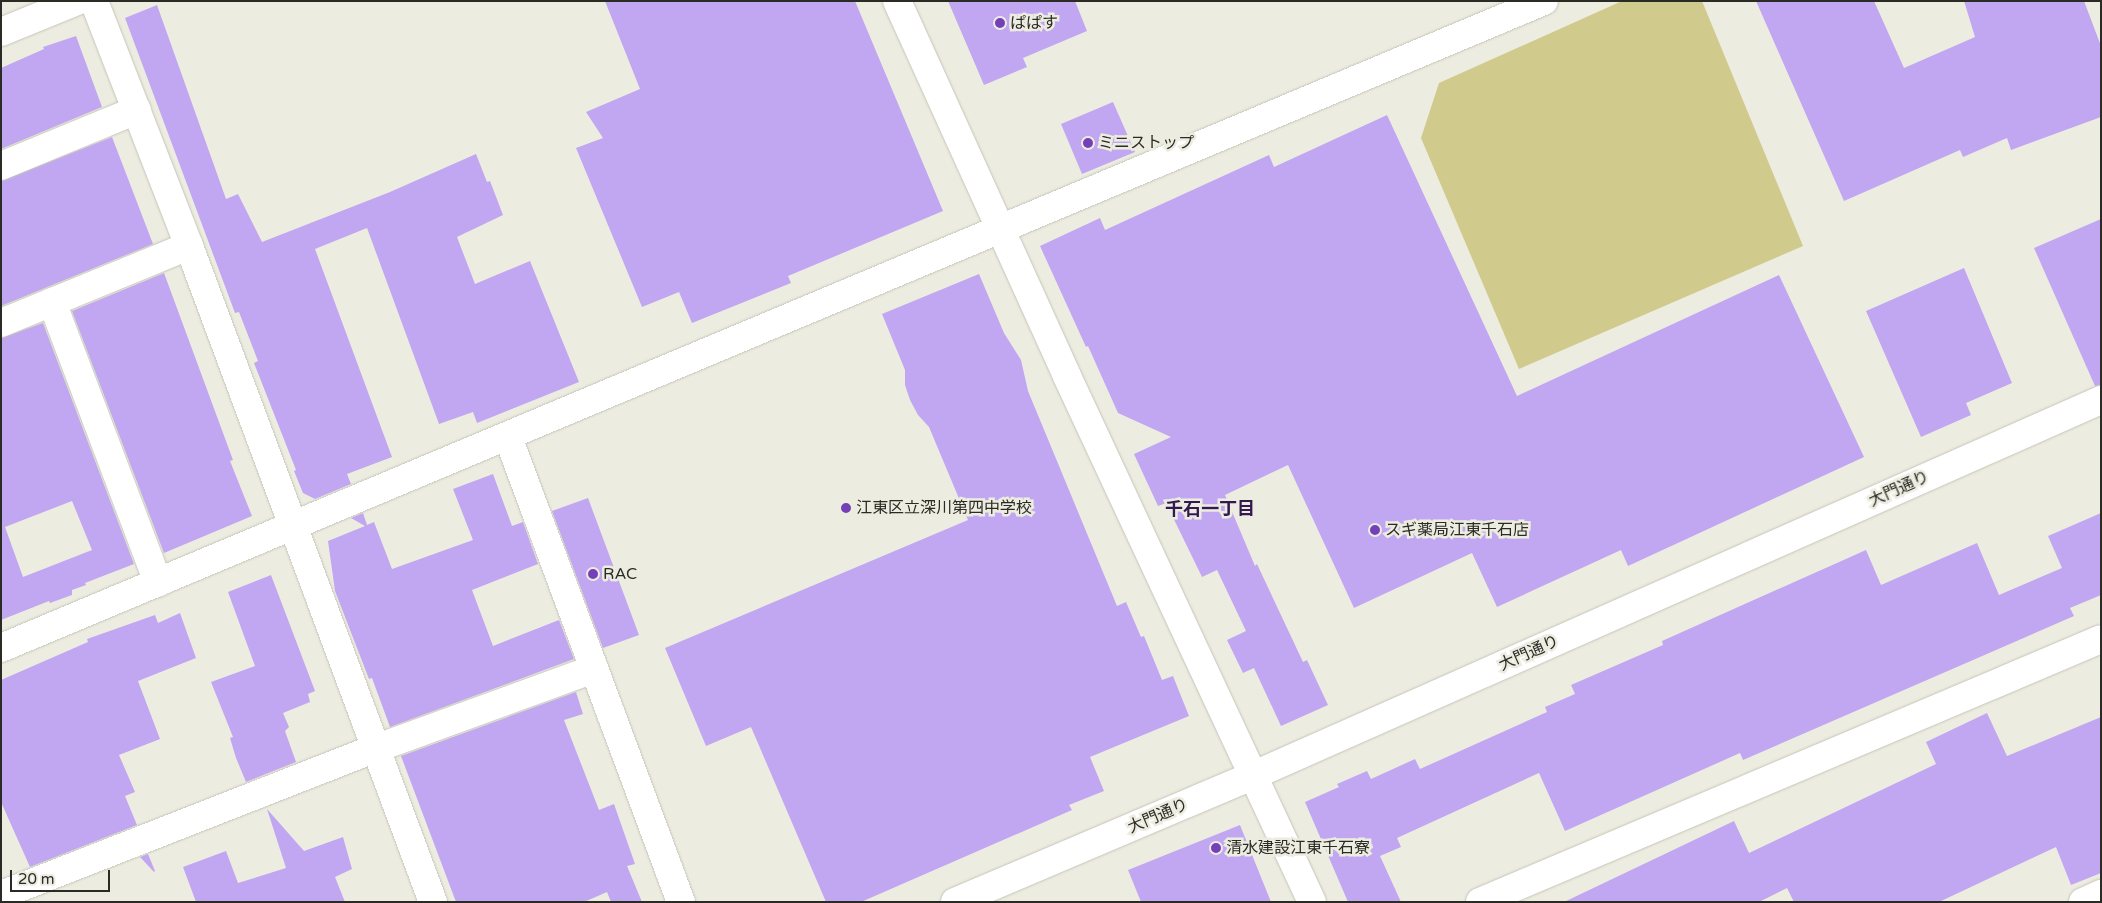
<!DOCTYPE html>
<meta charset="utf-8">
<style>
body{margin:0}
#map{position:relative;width:2102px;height:903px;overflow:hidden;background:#edece0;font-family:"Varela Round","Noto Sans JP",sans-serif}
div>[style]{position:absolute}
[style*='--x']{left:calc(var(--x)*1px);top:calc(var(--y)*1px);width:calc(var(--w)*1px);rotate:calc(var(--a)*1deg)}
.green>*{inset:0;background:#d1ca8d}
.building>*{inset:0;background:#c1a7f2}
.roads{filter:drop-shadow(0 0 1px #c5c4b9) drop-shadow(0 0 1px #c5c4b9)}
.minor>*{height:28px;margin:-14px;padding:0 14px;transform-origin:14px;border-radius:14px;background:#fff}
.dots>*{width:14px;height:14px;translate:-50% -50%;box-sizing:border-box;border:2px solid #edece0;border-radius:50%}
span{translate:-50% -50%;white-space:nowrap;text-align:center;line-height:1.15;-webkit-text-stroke:5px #edece0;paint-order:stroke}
.poi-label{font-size:16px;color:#2b2b26}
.left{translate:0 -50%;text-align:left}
.street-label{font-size:16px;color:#2b2b26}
.neighbourhood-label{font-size:18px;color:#321952;font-weight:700}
.frame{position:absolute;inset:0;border:2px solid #2b2b26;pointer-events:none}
.scale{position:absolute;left:10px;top:870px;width:100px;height:22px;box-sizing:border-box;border:2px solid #2b2b26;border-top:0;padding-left:6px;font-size:15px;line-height:18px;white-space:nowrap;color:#2b2b26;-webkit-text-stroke:4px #edece0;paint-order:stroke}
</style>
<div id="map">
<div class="green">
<div style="clip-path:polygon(1622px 1px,1702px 1px,1803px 246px,1519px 369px,1421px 138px,1439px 83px)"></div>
</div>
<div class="building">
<div style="clip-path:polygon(605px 1px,855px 1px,943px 211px,788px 276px,791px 283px,692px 323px,679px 292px,642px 307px,576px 148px,603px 138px,586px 112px,640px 89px)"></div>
<div style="clip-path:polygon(948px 1px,1075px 1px,1087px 31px,1023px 58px,1027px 67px,984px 85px)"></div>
<div style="clip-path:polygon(1756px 1px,1874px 1px,1904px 68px,1975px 37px,1964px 1px,2084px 1px,2101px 46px,2101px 117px,2011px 150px,2007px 138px,1963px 157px,1960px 150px,1844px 201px)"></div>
<div style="clip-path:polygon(157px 5px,226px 199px,238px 194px,262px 242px,390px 192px,476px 154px,487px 182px,490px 181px,503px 215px,457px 237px,475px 284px,530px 261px,579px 382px,477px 423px,473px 412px,439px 424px,367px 228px,315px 249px,392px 457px,347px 474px,351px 484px,315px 499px,303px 493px,294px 471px,296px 470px,254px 363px,258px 361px,239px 312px,235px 313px,125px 18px)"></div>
<div style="clip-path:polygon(76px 36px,102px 107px,1px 149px,1px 68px,44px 49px,43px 47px)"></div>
<div style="clip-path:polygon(1113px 102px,1135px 152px,1082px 174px,1061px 124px)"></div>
<div style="clip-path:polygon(1387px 115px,1517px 396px,1779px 275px,1864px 457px,1628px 566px,1621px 550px,1497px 607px,1472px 553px,1354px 608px,1288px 465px,1225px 495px,1255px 566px,1257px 564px,1303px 662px,1307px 660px,1328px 705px,1281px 726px,1254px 668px,1243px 673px,1227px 640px,1246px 631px,1217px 570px,1202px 577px,1166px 503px,1158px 506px,1134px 454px,1171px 437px,1118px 413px,1088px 346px,1086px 347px,1040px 246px,1100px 218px,1105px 230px,1269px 155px,1274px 167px)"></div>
<div style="clip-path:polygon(112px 137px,153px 244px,1px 306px,1px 181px)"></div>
<div style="clip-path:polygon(2101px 219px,2101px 385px,2095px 386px,2034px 248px)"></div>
<div style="clip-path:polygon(1964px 268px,2012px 383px,1966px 403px,1971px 415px,1921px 437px,1866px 311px)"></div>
<div style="clip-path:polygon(164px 273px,233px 460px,230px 461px,252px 516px,164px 553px,72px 311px)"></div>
<div style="clip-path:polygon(979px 274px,1004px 333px,1021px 360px,1028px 391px,1117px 606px,1126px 602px,1141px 637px,1144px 636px,1162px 680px,1173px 676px,1189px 716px,1090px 757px,1104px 791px,1069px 805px,1072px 810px,861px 902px,826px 902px,751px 727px,706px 746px,665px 648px,968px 520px,929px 427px,918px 415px,910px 400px,905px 385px,905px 370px,882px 314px)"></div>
<div style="clip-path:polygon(evenodd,43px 323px,134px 564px,85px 583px,86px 585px,72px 590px,72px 595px,50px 603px,49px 601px,1px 620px,1px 338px,43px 323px,72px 501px,92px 550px,23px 577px,5px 527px,72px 501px)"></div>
<div style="clip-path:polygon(493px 474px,512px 526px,523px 522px,538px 564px,472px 590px,493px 646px,559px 620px,574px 659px,390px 727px,372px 678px,369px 679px,335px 591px,328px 541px,365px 526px,351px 518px,363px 513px,367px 525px,374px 522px,392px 569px,473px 540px,453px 489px)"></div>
<div style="clip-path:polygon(588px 498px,639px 635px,603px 648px,552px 511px)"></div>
<div style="clip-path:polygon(2101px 513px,2101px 595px,2070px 608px,2074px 616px,1743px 760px,1740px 753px,1565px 831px,1539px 773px,1397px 838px,1401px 847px,1380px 856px,1401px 902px,1348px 902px,1305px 802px,1339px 787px,1337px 784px,1367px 771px,1371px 779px,1415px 759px,1420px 769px,1547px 712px,1545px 707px,1575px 694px,1571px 685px,1663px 645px,1662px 641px,1866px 550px,1881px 585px,1977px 543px,1999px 595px,2062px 568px,2048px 536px)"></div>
<div style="clip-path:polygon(271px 575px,315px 691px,308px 694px,310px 702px,283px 713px,289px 727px,285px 731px,296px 762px,246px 782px,236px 758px,230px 738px,233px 737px,211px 682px,255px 666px,228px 592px)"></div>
<div style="clip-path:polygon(180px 613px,196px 658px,138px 681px,160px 739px,119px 755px,135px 792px,125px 796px,137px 825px,30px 867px,1px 802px,1px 680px,88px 642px,87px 639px,155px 615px,158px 623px)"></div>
<div style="clip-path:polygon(576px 692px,583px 714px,564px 720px,599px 810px,614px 804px,635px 864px,627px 866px,642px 902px,611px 902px,607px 892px,584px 902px,456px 902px,401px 756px)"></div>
<div style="clip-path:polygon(1987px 713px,2007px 756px,2101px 717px,2101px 873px,2071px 885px,2056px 847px,1939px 902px,1794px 902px,1787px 888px,1759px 902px,1564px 902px,1734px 821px,1749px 853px,1936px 764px,1926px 742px)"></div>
<div style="clip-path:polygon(267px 809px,304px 851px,343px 837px,352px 869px,335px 877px,345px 902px,196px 902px,183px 867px,226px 851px,238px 883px,286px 868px)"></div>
<div style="clip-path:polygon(1240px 825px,1271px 902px,1141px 902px,1128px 870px)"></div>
<div style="clip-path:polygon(148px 854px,155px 871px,154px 872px,140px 857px)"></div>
</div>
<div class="roads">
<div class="minor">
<div style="--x:94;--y:1;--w:263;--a:68.8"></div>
<div style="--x:189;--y:246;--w:700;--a:69.6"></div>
<div style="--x:897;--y:1;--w:409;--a:65.6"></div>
<div style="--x:1066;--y:374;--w:582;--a:65.02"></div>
<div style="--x:1;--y:32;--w:82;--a:-22.2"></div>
<div style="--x:1;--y:166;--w:147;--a:-22.4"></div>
<div style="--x:52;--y:302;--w:300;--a:69.3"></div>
<div style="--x:1;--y:323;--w:203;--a:-22.3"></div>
<div style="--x:508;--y:437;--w:496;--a:69.6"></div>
<div style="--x:1;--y:648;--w:1673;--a:-22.75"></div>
<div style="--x:1;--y:895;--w:404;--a:-21.4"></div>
<div style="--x:377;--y:748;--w:231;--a:-20"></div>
<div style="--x:955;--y:902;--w:323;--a:-23"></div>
<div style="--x:1252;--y:776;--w:929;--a:-23.89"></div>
<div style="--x:1480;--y:902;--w:674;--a:-22.95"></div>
<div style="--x:2083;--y:902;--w:20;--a:-24"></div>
</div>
</div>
<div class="dots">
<div style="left:1000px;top:23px;background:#7340b7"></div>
<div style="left:1088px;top:143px;background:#7340b7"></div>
<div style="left:846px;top:508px;background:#7340b7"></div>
<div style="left:1375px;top:530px;background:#7340b7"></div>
<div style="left:593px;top:574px;background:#7340b7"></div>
<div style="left:1216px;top:848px;background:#7340b7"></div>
</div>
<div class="poi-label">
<span class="left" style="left:1010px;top:23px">ぱぱす</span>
<span class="left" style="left:1098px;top:143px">ミニストップ</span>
<span class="left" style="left:856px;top:508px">江東区立深川第四中学校</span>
<span class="left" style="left:1385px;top:530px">スギ薬局江東千石店</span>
<span class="left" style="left:603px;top:574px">RAC</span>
<span class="left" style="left:1226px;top:848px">清水建設江東千石寮</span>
</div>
<div class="street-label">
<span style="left:1899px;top:489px;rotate:-24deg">大門通り</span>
<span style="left:1529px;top:653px;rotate:-24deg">大門通り</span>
<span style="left:1158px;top:816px;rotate:-23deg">大門通り</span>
</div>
<div class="neighbourhood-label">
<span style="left:1210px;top:509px">千石一丁目</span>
</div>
<div class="frame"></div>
<div class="scale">20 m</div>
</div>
